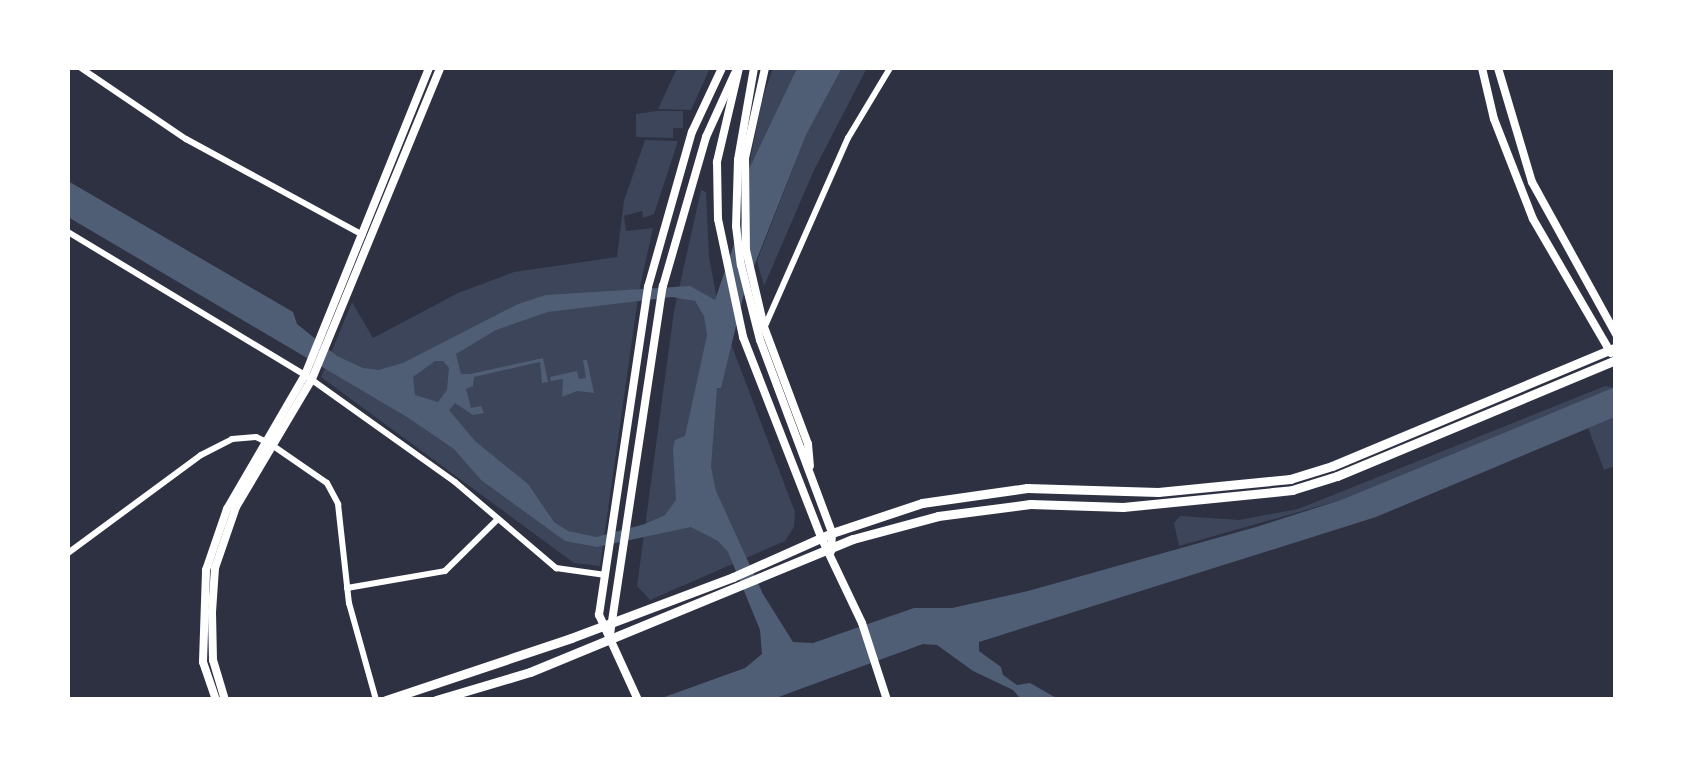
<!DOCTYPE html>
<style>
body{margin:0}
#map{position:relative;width:1683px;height:767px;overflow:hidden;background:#2d3142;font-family:"Noto Serif",serif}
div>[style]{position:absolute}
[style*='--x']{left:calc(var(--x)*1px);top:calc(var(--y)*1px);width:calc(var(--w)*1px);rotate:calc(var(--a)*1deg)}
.green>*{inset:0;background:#3c4559}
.water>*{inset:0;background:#4f5d75}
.minor>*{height:6px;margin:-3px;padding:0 3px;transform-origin:3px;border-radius:3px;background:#fff}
.tertiary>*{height:8px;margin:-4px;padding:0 4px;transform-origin:4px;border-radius:4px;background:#fff}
.secondary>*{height:8px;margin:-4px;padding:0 4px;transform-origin:4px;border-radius:4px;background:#fff}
.primary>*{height:9px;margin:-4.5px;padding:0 4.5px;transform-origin:4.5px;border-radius:4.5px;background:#fff}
span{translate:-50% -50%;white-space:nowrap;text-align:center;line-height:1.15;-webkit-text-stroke:8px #fff;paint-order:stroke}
.frame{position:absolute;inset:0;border:70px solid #fff;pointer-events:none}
</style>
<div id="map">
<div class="green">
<div style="clip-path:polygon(677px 68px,710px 68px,691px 110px,658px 109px)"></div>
<div style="clip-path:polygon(773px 68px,797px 68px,748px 171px,762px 100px)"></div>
<div style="clip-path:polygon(842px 68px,867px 68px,814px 170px,764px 286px,757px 261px,806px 135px)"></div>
<div style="clip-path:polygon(656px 111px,683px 111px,683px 128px,673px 128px,673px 138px,636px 137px,636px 114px)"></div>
<div style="clip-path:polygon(645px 140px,678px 141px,654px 214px,643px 218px,642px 211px,624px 216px,626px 231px,653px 228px,639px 291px,600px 566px,574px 563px,321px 377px,352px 302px,373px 338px,458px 293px,514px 272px,617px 257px,624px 201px)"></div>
<div style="clip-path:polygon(701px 190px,706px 192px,709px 256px,719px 312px,795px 512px,794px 527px,785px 541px,650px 600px,637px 586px,674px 311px)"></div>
<div style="clip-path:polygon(1605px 386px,1614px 388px,1341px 500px,1179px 546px,1174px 523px,1180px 516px,1239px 520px,1298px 509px)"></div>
<div style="clip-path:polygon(1615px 417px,1615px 466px,1604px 470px,1588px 428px)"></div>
</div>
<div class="water">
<div style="clip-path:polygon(evenodd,797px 68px,842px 68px,806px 135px,745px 289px,721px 388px,717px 388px,711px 467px,716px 491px,763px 594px,793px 642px,813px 643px,914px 608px,952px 608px,1028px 591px,1256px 527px,1341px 500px,1615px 387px,1615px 417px,1376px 517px,979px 642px,979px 651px,1001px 667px,1003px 675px,1017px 685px,1030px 683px,1058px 699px,1021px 699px,1013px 690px,973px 671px,937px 645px,923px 644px,773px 699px,659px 699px,745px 668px,762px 654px,760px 630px,728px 552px,718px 541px,691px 527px,597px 547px,565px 541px,481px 480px,454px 449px,407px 417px,68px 217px,68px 181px,293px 312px,297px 324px,337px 356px,363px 368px,378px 370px,403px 363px,518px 304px,546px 295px,690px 286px,715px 300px,749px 200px,748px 171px,797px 68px,672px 297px,695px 301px,704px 316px,707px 335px,685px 436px,675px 440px,673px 449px,676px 500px,665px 515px,645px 524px,596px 537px,568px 531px,554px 522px,528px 484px,475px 441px,449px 410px,455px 403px,473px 415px,484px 413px,481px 406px,471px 408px,466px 389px,473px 386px,474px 377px,540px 362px,542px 383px,548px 382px,543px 358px,470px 374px,461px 374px,456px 354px,496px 330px,548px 312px,672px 297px,797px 68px,435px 361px,443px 361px,449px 368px,447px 390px,438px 402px,415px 395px,413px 377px,435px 361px)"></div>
<div style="clip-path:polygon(583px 360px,587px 360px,594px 393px,577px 391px,562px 397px,563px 379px,551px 381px,550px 377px,577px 371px,579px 379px,586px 378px)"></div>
</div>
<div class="minor">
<div style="--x:81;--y:68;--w:127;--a:34.1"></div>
<div style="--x:186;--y:139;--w:201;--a:28.5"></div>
<div style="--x:68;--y:232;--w:277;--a:31.1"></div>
<div style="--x:305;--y:375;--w:184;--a:35.5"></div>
<div style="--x:455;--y:482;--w:133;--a:40.4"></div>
<div style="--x:556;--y:568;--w:50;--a:8"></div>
<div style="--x:765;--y:326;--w:206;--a:-66.2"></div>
<div style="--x:848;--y:138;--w:82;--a:-59"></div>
<div style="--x:68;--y:553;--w:165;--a:-36.4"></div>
<div style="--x:201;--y:455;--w:35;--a:-27"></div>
<div style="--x:232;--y:439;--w:24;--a:-5"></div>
<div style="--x:256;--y:437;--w:14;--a:25"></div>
<div style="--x:269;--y:443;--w:70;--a:34.6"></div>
<div style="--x:327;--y:483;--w:24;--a:62"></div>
<div style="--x:338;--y:504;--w:100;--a:83.7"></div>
<div style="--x:349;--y:603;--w:101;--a:74.4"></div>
<div style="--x:347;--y:588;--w:99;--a:-9.8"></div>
<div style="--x:445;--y:571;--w:74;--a:-44.5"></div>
</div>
<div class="tertiary">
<div style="--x:609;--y:641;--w:359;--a:-81.4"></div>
<div style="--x:663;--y:286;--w:155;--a:-73.9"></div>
<div style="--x:706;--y:137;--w:70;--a:-65.6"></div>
<div style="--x:638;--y:700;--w:94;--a:-114.6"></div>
<div style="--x:599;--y:615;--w:332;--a:-81.5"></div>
<div style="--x:648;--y:287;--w:161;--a:-74.2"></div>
<div style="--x:692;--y:132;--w:71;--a:-64.9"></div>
</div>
<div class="secondary">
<div style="--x:739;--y:68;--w:97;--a:103.2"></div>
<div style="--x:717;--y:162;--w:57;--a:89"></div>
<div style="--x:718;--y:219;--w:121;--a:78"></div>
<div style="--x:743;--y:337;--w:215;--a:68.7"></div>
<div style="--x:821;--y:537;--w:95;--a:64.5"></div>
<div style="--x:862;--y:623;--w:81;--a:72"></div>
<div style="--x:754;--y:68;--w:93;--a:99.9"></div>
<div style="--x:738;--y:160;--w:66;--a:91.7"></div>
<div style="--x:736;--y:226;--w:39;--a:83"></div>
<div style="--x:741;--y:265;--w:77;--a:75.8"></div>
<div style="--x:760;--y:340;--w:206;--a:69.5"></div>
<div style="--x:832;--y:533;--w:18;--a:93"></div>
<div style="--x:765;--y:68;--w:92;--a:102.5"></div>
<div style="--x:745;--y:158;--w:92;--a:89.4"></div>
<div style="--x:746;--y:250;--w:79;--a:76.8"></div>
<div style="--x:764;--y:327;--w:125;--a:69.4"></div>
<div style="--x:808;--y:444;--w:22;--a:85"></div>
<div style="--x:1482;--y:68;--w:52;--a:76.8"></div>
<div style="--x:1494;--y:119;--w:107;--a:68.7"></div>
<div style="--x:1533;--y:219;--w:155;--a:59.8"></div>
<div style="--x:1498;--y:68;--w:119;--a:73.4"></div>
<div style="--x:1532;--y:182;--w:174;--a:61.1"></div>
<div style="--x:216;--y:700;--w:40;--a:-108.9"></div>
<div style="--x:203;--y:662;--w:92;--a:-88.1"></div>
<div style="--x:206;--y:570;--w:65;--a:-71"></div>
<div style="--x:227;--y:509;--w:155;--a:-59.8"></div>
<div style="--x:305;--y:375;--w:331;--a:-68"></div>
<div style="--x:225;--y:700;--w:42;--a:-106.7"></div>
<div style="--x:213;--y:660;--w:48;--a:-91.2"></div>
<div style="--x:212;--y:612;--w:44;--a:-86.1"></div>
<div style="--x:215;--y:568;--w:65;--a:-71"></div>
<div style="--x:236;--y:507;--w:149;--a:-59.3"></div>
<div style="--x:312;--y:379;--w:336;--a:-67.6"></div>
</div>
<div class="primary">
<div style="--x:386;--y:700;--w:195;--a:-18.5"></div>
<div style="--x:571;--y:638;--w:173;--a:-20.6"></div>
<div style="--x:733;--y:577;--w:108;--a:-24"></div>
<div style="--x:832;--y:533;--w:95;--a:-18.4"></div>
<div style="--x:922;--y:503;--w:106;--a:-8.1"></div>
<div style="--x:1027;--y:488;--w:131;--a:1.7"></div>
<div style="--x:1158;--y:492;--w:133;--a:-5.6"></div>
<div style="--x:1290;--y:479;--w:44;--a:-17.2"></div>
<div style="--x:1332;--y:466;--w:308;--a:-22.7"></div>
<div style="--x:436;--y:700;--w:98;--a:-16.6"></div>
<div style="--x:530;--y:672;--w:349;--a:-22.4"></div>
<div style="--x:853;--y:539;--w:88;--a:-15.1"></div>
<div style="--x:938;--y:516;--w:93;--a:-7.4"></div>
<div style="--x:1030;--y:504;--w:93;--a:1.8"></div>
<div style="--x:1123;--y:507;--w:170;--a:-5.7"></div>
<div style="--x:1292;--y:490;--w:47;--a:-17.3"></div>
<div style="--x:1337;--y:476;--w:302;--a:-22.6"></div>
</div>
<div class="frame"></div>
</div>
